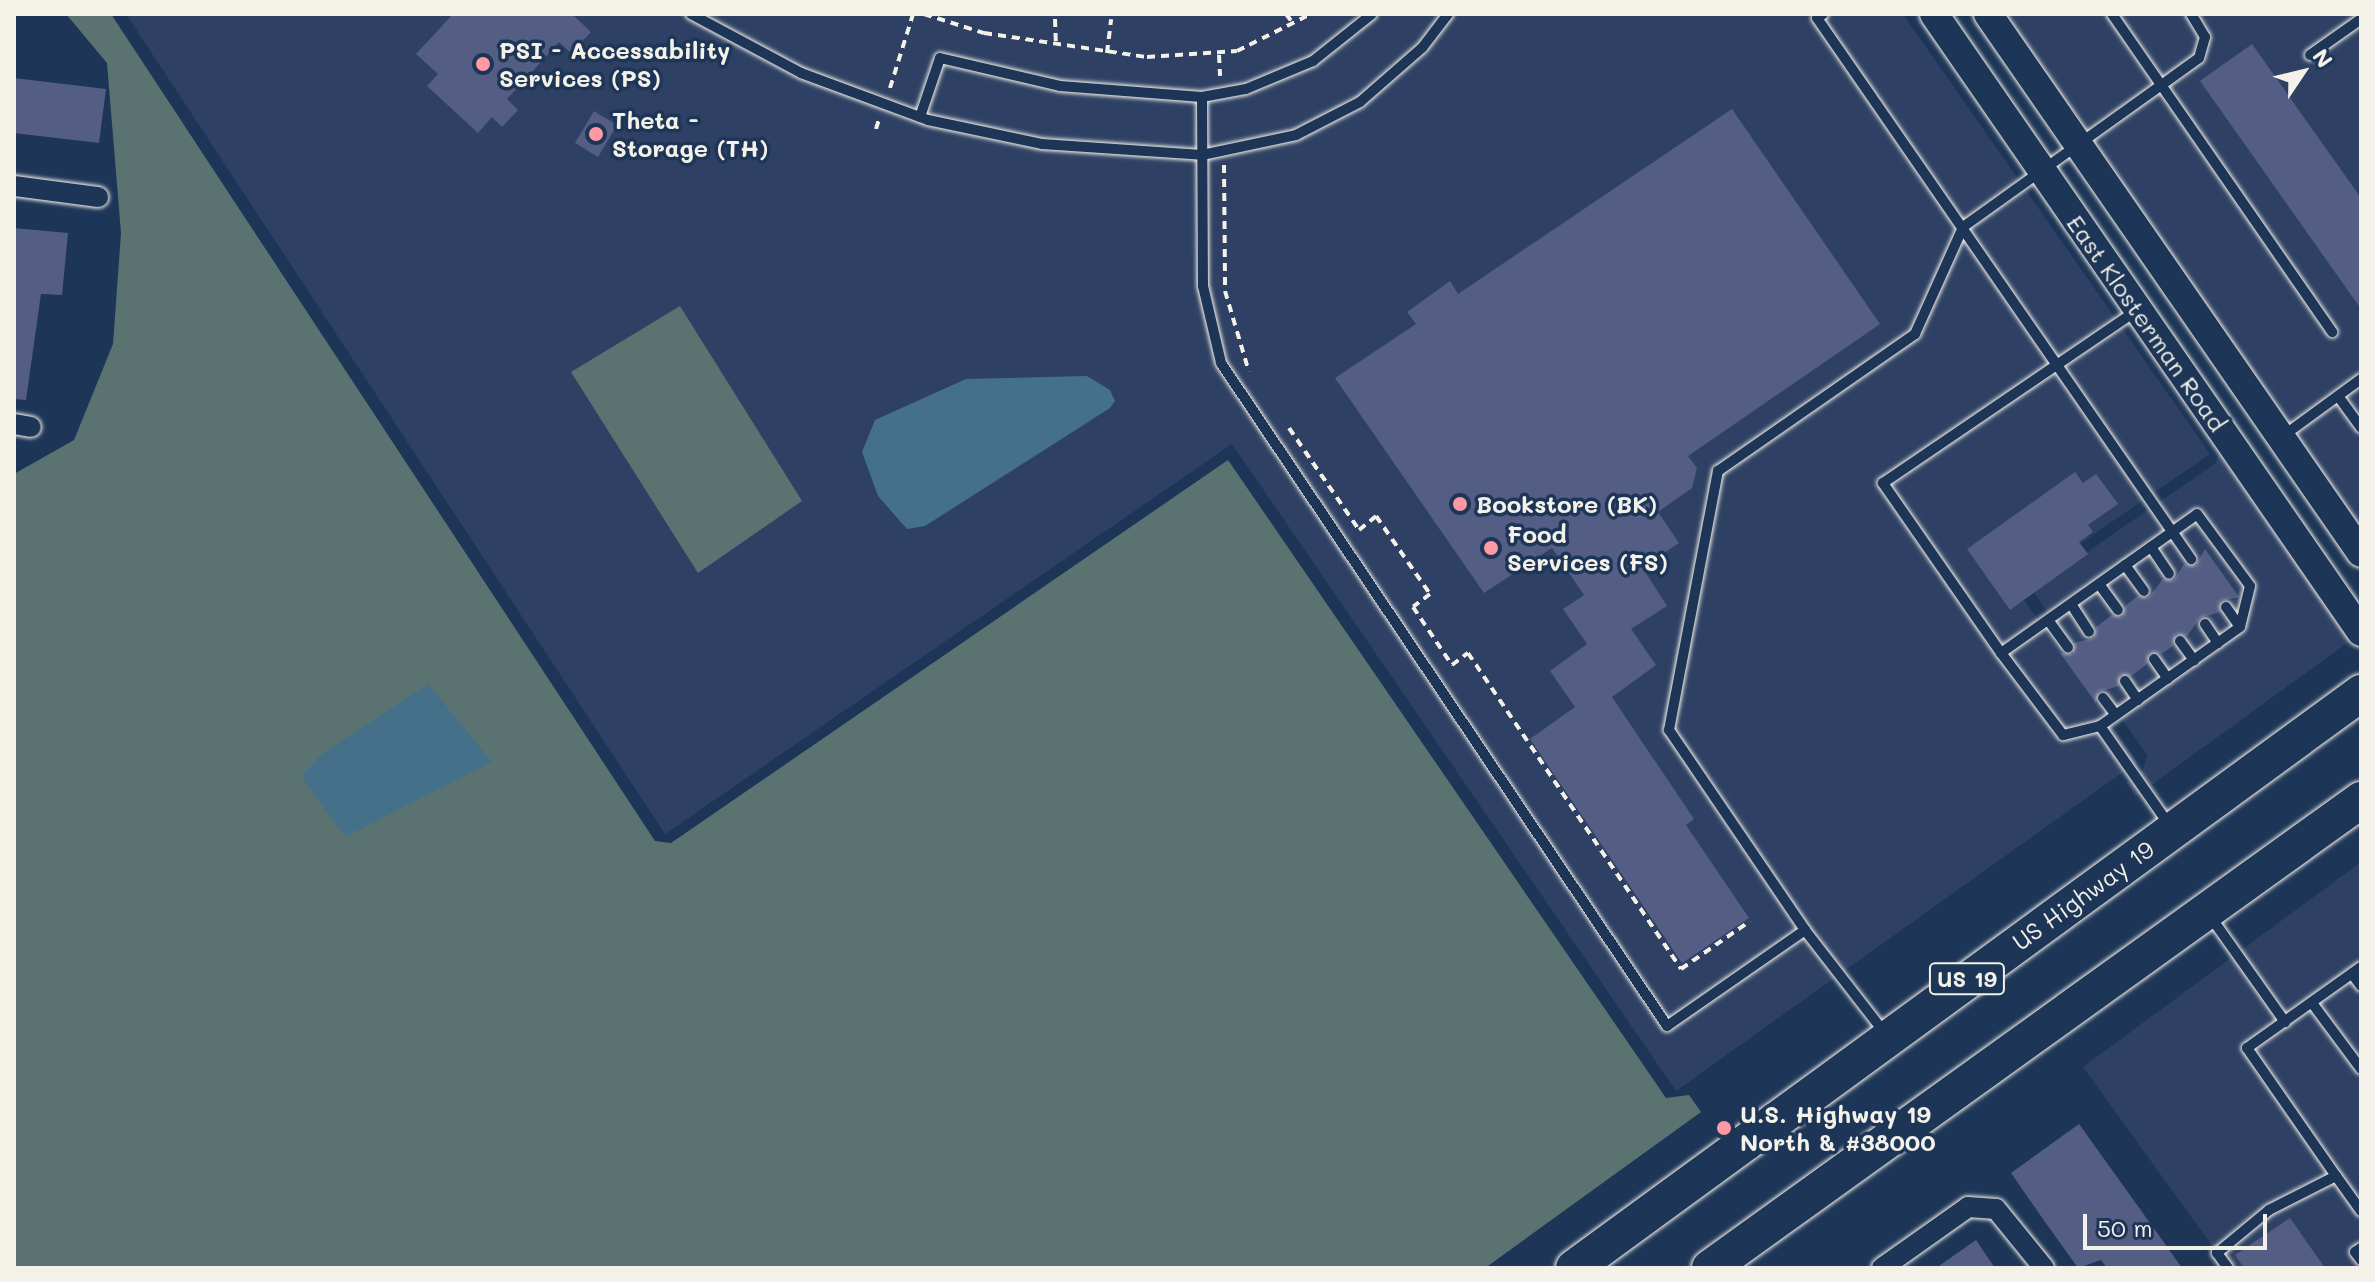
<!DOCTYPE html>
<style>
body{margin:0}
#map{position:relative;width:2375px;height:1282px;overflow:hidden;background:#1d3557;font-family:Mali,sans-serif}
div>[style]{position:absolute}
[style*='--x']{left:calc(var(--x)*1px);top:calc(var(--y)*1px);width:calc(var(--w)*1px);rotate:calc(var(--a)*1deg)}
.built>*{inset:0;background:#2e4164}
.green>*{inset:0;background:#5b7370}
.water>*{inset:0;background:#45708a}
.building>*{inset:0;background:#545e84}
.path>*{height:4px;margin-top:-2px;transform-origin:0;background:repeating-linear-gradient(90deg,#f4f1e8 0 8px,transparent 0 14px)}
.roads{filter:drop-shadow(0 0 2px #f4f1e8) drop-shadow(0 0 2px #f4f1e8)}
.lane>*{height:10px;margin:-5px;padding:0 5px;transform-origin:5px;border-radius:5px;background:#1d3557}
.street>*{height:20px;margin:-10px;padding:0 10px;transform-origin:10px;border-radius:10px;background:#1d3557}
.secondary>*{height:28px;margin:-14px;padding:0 14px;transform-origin:14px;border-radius:14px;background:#1d3557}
.highway>*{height:36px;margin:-18px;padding:0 18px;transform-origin:18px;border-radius:18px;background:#1d3557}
.dots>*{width:22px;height:22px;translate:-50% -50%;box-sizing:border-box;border:4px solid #1d3557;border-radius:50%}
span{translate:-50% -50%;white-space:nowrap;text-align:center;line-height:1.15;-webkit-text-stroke:7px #1d3557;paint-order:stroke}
.shield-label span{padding:2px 6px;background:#1d3557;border:2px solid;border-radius:6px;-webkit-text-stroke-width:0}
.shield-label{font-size:22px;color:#f4f1e8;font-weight:700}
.poi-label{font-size:24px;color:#f4f1e8;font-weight:700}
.left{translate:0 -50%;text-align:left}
.street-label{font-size:24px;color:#f4f1e8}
.frame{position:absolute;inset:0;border:16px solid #f4f1e8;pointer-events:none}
.north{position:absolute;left:2263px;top:32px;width:80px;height:80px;-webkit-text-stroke:6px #1d3557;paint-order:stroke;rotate:55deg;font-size:22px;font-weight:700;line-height:32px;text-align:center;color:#f4f1e8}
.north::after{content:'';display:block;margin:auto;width:28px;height:36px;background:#f4f1e8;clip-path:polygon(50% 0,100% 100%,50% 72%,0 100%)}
.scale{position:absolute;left:2083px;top:1214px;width:184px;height:36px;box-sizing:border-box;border:4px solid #f4f1e8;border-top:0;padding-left:10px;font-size:24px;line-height:28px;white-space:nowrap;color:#f4f1e8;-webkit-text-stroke:6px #1d3557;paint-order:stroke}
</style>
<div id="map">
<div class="built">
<div style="clip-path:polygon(126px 14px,1903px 14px,2210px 454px,2016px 588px,2137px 762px,1676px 1091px,1232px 444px,665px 834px)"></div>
<div style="clip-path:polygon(2005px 14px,2361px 14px,2361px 528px)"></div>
<div style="clip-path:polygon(2219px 453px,2350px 641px,2136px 796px,2126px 783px,2143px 771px,2147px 755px,2032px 590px,2216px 463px)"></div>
<div style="clip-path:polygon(2361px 862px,2361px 1268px,2228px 1268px,2083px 1067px)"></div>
</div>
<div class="green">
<div style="clip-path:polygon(66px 14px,111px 14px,655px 841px,671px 843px,1228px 460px,1666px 1098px,1689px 1095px,1701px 1112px,1485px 1268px,14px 1268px,14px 474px,74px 440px,113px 344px,121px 233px,107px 63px)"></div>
<div style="clip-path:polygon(680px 306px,802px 501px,698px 573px,571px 372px)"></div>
</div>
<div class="water">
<div style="clip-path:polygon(1087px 376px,1110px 390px,1115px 401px,1110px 408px,925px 526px,907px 529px,878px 496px,862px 452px,875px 420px,966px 379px)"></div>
<div style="clip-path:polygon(428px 684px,492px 762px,345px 837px,301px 776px,323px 753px)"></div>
</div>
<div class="building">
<div style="clip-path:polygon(453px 14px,572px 14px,591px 32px,571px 53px,559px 42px,507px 99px,518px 110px,502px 127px,492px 117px,478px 133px,427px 86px,438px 74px,416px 54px)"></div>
<div style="clip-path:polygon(2252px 44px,2361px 198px,2361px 309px,2200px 81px)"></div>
<div style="clip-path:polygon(14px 78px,106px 89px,99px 143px,14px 133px)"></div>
<div style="clip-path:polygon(1732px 109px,1880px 324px,1688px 456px,1697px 468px,1692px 488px,1658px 512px,1679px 543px,1642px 567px,1667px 606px,1631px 629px,1656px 665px,1612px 697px,1694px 819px,1686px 825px,1749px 918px,1682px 963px,1530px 739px,1575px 707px,1550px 671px,1587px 644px,1563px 609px,1584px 595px,1552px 548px,1484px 593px,1335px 378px,1416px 324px,1407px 312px,1450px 281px,1458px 294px)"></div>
<div style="clip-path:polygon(594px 111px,617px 125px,598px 157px,575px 143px)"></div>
<div style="clip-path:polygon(14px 228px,68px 233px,62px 295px,41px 294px,26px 400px,14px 399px)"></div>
<div style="clip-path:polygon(2075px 472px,2083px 483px,2096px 474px,2118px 504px,2088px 525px,2093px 532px,2079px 542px,2088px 554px,2010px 610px,1967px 549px)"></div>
<div style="clip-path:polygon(2205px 549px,2239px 597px,2221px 601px,2220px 612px,2200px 618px,2187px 636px,2176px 634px,2173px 646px,2161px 654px,2149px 653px,2147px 664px,2131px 676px,2120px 675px,2119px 686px,2098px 692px,2096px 703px,2060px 653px,2073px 654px,2074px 643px,2094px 638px,2096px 627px,2112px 615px,2122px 617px,2125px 606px,2138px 596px,2148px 598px,2163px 579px,2174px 580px,2184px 564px,2196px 565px)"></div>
<div style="clip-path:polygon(2079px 1124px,2155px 1230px,2182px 1268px,2107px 1268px,2101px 1260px,2078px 1268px,2045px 1222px,2011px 1173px)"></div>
<div style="clip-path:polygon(2290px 1218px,2325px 1268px,2244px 1268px,2235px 1255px)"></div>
<div style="clip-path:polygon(1976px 1240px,1995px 1268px,1936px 1268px)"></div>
</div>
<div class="path">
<div style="--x:924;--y:14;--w:63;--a:17.6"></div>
<div style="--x:984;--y:33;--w:165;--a:8.4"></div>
<div style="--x:1147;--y:57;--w:90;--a:-3.8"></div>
<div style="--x:1237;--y:51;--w:83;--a:-26.6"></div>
<div style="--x:1286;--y:14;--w:10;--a:53"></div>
<div style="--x:1055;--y:19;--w:28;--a:88"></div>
<div style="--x:1107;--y:53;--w:34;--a:-83"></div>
<div style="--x:1219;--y:55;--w:21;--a:87"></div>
<div style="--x:890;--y:88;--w:77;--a:-72.7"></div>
<div style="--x:876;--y:129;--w:10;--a:-73"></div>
<div style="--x:1224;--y:165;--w:126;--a:89.5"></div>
<div style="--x:1225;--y:291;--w:84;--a:73.5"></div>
<div style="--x:1289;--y:428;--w:124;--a:55.5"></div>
<div style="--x:1359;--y:530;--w:22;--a:-39"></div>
<div style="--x:1376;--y:516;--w:95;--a:55.3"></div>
<div style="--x:1430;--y:594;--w:21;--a:143"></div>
<div style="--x:1413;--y:607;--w:70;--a:56.1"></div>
<div style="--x:1452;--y:665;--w:20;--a:-37"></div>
<div style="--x:1468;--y:653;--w:381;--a:56"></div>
<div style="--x:1681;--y:969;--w:84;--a:-34.8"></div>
</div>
<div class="roads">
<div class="lane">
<div style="--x:691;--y:14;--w:125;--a:28.2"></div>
<div style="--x:801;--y:73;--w:135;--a:20.3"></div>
<div style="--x:928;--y:120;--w:116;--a:11.9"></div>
<div style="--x:1042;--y:144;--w:160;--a:3.9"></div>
<div style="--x:1202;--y:155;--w:96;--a:-12"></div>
<div style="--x:1296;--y:135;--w:72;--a:-27.3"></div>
<div style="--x:1360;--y:102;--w:82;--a:-41.1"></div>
<div style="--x:1422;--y:48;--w:43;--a:-52.6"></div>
<div style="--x:1823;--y:14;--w:7;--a:146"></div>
<div style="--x:1817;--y:18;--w:658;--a:55.34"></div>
<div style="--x:2112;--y:14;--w:387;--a:55.3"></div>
<div style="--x:2310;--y:55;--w:62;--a:-35.2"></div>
<div style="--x:1202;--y:97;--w:189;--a:89.7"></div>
<div style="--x:1203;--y:286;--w:79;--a:76.8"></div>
<div style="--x:1221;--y:363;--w:799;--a:56.07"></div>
<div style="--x:1667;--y:1026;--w:168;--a:-34.8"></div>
<div style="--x:920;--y:117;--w:62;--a:-71.3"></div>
<div style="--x:940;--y:58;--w:123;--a:13.1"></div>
<div style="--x:1060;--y:86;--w:142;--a:4.4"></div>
<div style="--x:1202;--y:97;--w:45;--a:-10.3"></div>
<div style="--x:1246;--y:89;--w:73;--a:-22.7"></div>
<div style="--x:1313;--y:61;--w:75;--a:-38.5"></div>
<div style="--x:2338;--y:396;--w:39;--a:54"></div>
<div style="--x:2283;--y:436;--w:97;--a:-36.2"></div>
<div style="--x:2151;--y:547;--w:32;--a:56"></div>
<div style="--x:2125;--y:565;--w:32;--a:54"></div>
<div style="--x:2099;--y:584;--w:32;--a:54"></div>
<div style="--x:2071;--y:604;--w:33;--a:57"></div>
<div style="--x:2226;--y:607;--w:24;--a:55"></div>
<div style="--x:2048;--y:620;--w:34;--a:54"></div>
<div style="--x:2205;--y:624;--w:23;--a:56"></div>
<div style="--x:2180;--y:641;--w:24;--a:54"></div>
<div style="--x:2001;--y:653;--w:240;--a:-35.3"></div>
<div style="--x:2197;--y:514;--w:89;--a:53.6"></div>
<div style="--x:2250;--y:586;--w:42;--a:103.7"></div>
<div style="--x:2240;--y:627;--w:171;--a:144.7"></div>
<div style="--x:2100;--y:726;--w:38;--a:166"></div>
<div style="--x:2063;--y:735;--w:103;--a:-127.1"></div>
<div style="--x:2001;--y:653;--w:207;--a:-124.8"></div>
<div style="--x:1883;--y:483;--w:306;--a:-34.2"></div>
<div style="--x:2154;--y:659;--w:24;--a:55"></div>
<div style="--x:2125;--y:681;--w:23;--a:56"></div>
<div style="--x:2103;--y:698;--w:21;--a:53"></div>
<div style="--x:2100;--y:726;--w:122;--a:55"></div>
<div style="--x:2210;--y:916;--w:130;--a:54.7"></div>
<div style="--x:2352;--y:974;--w:15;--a:53"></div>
<div style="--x:2312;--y:1003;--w:82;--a:53.4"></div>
<div style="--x:1884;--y:1032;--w:129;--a:-127.8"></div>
<div style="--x:1805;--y:930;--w:242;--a:-124.2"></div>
<div style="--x:1669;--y:730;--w:264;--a:-79.3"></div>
<div style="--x:1718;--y:471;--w:240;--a:-34.8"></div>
<div style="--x:1915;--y:334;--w:117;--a:-65.8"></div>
<div style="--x:1963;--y:227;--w:290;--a:-35.6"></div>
<div style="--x:2199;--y:58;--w:22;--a:-74"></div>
<div style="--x:2205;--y:37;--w:27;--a:-121"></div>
<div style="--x:2336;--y:1176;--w:43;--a:54.5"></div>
<div style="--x:2361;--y:1248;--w:7;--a:146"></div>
<div style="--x:2355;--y:1252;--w:10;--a:53"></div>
<div style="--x:2228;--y:1268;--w:19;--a:-126"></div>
<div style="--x:2217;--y:1253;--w:67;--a:-39.6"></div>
<div style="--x:2269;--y:1210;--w:75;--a:-26.9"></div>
<div style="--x:2336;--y:1176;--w:156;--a:-124.8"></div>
<div style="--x:2247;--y:1048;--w:140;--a:-35.4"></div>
</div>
<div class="street">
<div style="--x:14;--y:186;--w:85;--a:7.5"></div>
<div style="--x:14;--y:424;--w:17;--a:10"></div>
<div style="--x:1882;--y:1268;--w:105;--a:-35.3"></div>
<div style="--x:1968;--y:1207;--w:28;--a:4"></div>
<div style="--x:1996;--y:1209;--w:76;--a:50.9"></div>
</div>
<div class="secondary">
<div style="--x:1934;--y:14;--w:751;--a:55.36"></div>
<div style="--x:1988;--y:14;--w:655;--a:55.32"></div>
</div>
<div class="highway">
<div style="--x:1574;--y:1268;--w:975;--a:-36.15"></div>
<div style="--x:1710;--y:1268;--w:802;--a:-35.71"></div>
</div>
</div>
<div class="dots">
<div style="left:483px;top:64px;background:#ff9aa2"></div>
<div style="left:596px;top:134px;background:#ff9aa2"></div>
<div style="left:1460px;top:504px;background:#ff9aa2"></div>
<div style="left:1491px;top:548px;background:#ff9aa2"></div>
<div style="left:1724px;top:1128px;background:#ff9aa2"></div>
</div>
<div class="shield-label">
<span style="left:1967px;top:979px">US 19</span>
</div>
<div class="poi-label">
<span class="left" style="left:499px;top:64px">PSI - Accessability<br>Services (PS)</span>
<span class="left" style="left:612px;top:134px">Theta -<br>Storage (TH)</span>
<span class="left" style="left:1476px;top:504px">Bookstore (BK)</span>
<span class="left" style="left:1507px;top:548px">Food<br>Services (FS)</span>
<span class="left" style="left:1740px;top:1128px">U.S. Highway 19<br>North &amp; #38000</span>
</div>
<div class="street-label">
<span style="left:2147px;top:323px;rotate:55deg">East Klosterman Road</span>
<span style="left:2083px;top:895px;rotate:-36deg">US Highway 19</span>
</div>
<div class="frame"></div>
<div class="north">N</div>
<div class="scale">50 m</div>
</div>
